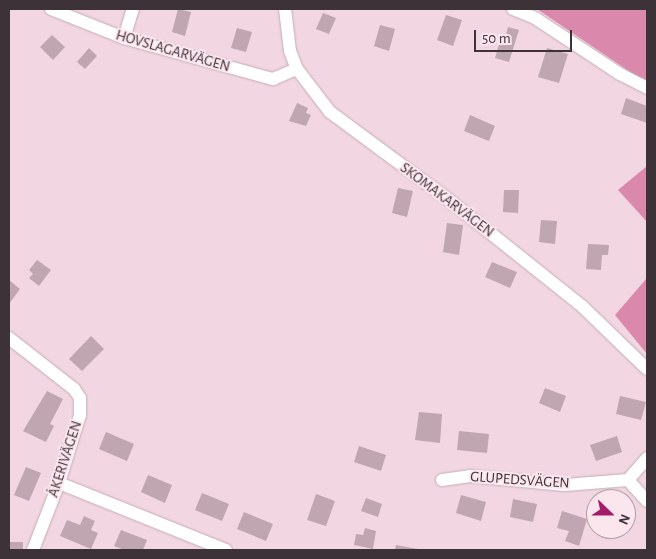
<!DOCTYPE html>
<meta charset="utf-8">
<style>
body{margin:0}
#map{position:relative;width:656px;height:559px;overflow:hidden;background:#f2d7e2;font-family:"Alegreya Sans",sans-serif}
div>[style]{position:absolute}
[style*='--x']{left:calc(var(--x)*1px);top:calc(var(--y)*1px);width:calc(var(--w)*1px);rotate:calc(var(--a)*1deg)}
.forest>*{inset:0;background:#da89ac}
.building>*{inset:0;background:#bfa6b0}
.roads{filter:drop-shadow(0 0 1px #c7adb7) drop-shadow(0 0 1px #c7adb7)}
.street>*{height:12px;margin:-6px;padding:0 6px;transform-origin:6px;border-radius:6px;background:#fff}
span{translate:-50% -50%;white-space:nowrap;text-align:center;line-height:1.15;-webkit-text-stroke:4px #fce6ee;paint-order:stroke}
.street-label{font-size:15px;color:#3d3237}
.frame{position:absolute;inset:0;border:10px solid #3d3237;pointer-events:none}
.north{position:absolute;left:586px;top:489px;width:50px;height:50px;box-sizing:border-box;background:#fce6ee;border:1px solid #b09ea5;border-radius:50%;rotate:112deg;font-size:14px;font-weight:700;line-height:20px;text-align:center;color:#3d3237}
.north::after{content:'';display:block;margin:auto;width:18px;height:22px;background:#a31c68;clip-path:polygon(50% 0,100% 100%,50% 72%,0 100%)}
.scale{position:absolute;left:474px;top:30px;width:98px;height:22px;box-sizing:border-box;border:2px solid #3d3237;border-top:0;padding-left:6px;font-size:15px;line-height:18px;white-space:nowrap;color:#3d3237;-webkit-text-stroke:4px #fce6ee;paint-order:stroke}
</style>
<div id="map">
<div class="forest">
<div style="clip-path:polygon(537px 9px,647px 9px,647px 81px,642px 80px)"></div>
<div style="clip-path:polygon(647px 166px,647px 222px,618px 190px)"></div>
<div style="clip-path:polygon(647px 278px,647px 354px,615px 315px)"></div>
</div>
<div class="building">
<div style="clip-path:polygon(178px 9px,191px 12px,185px 36px,172px 32px)"></div>
<div style="clip-path:polygon(323px 13px,336px 18px,329px 34px,316px 29px)"></div>
<div style="clip-path:polygon(446px 15px,462px 20px,453px 46px,437px 40px)"></div>
<div style="clip-path:polygon(380px 25px,395px 29px,389px 51px,374px 46px)"></div>
<div style="clip-path:polygon(508px 27px,519px 30px,509px 62px,495px 58px,501px 37px,505px 39px)"></div>
<div style="clip-path:polygon(237px 28px,252px 32px,246px 52px,231px 48px)"></div>
<div style="clip-path:polygon(52px 35px,65px 47px,53px 60px,40px 47px)"></div>
<div style="clip-path:polygon(89px 48px,97px 56px,85px 69px,77px 62px)"></div>
<div style="clip-path:polygon(547px 48px,568px 54px,559px 83px,538px 77px)"></div>
<div style="clip-path:polygon(626px 98px,647px 106px,647px 123px,621px 114px)"></div>
<div style="clip-path:polygon(297px 103px,308px 108px,306px 113px,311px 115px,306px 126px,289px 121px)"></div>
<div style="clip-path:polygon(470px 115px,495px 126px,489px 141px,464px 131px)"></div>
<div style="clip-path:polygon(398px 188px,413px 191px,407px 217px,392px 213px)"></div>
<div style="clip-path:polygon(504px 190px,519px 190px,518px 213px,503px 212px)"></div>
<div style="clip-path:polygon(541px 220px,557px 221px,555px 244px,539px 242px)"></div>
<div style="clip-path:polygon(447px 223px,463px 225px,459px 255px,443px 252px)"></div>
<div style="clip-path:polygon(588px 244px,609px 245px,608px 255px,602px 255px,601px 270px,586px 269px)"></div>
<div style="clip-path:polygon(37px 260px,51px 270px,39px 286px,29px 278px,33px 274px,29px 270px)"></div>
<div style="clip-path:polygon(492px 262px,517px 272px,510px 288px,485px 277px)"></div>
<div style="clip-path:polygon(9px 280px,20px 289px,9px 304px)"></div>
<div style="clip-path:polygon(91px 336px,104px 349px,82px 371px,69px 359px)"></div>
<div style="clip-path:polygon(545px 388px,566px 396px,560px 412px,539px 403px)"></div>
<div style="clip-path:polygon(47px 391px,63px 399px,50px 424px,54px 426px,46px 442px,23px 431px)"></div>
<div style="clip-path:polygon(620px 396px,646px 402px,641px 420px,616px 414px)"></div>
<div style="clip-path:polygon(419px 412px,442px 414px,440px 443px,415px 440px)"></div>
<div style="clip-path:polygon(459px 431px,489px 434px,487px 453px,457px 450px)"></div>
<div style="clip-path:polygon(106px 432px,134px 444px,127px 461px,99px 449px)"></div>
<div style="clip-path:polygon(617px 436px,622px 452px,596px 461px,590px 445px)"></div>
<div style="clip-path:polygon(359px 446px,386px 455px,381px 471px,354px 462px)"></div>
<div style="clip-path:polygon(26px 467px,41px 473px,29px 501px,14px 495px)"></div>
<div style="clip-path:polygon(148px 475px,172px 485px,165px 503px,141px 492px)"></div>
<div style="clip-path:polygon(202px 493px,229px 504px,222px 521px,195px 510px)"></div>
<div style="clip-path:polygon(316px 494px,335px 501px,326px 526px,307px 520px)"></div>
<div style="clip-path:polygon(461px 495px,486px 502px,481px 521px,456px 513px)"></div>
<div style="clip-path:polygon(366px 498px,382px 504px,378px 517px,361px 511px)"></div>
<div style="clip-path:polygon(513px 499px,537px 504px,533px 522px,510px 517px)"></div>
<div style="clip-path:polygon(562px 511px,587px 519px,579px 546px,565px 541px,569px 531px,557px 528px)"></div>
<div style="clip-path:polygon(244px 512px,273px 524px,266px 541px,237px 529px)"></div>
<div style="clip-path:polygon(84px 516px,95px 521px,91px 530px,98px 533px,91px 549px,60px 536px,67px 520px,80px 525px)"></div>
<div style="clip-path:polygon(365px 528px,376px 531px,373px 549px,354px 545px,356px 534px,363px 535px)"></div>
<div style="clip-path:polygon(121px 530px,147px 540px,143px 550px,124px 550px,114px 546px)"></div>
<div style="clip-path:polygon(9px 542px,23px 542px,23px 550px,9px 550px)"></div>
<div style="clip-path:polygon(396px 545px,418px 549px,418px 550px,395px 550px)"></div>
</div>
<div class="roads">
<div class="street">
<div style="--x:51;--y:9;--w:79;--a:21.7"></div>
<div style="--x:124;--y:38;--w:155;--a:15.4"></div>
<div style="--x:273;--y:79;--w:26;--a:-23"></div>
<div style="--x:285;--y:9;--w:42;--a:83.2"></div>
<div style="--x:290;--y:51;--w:19;--a:69"></div>
<div style="--x:297;--y:69;--w:54;--a:52.5"></div>
<div style="--x:330;--y:112;--w:148;--a:36.5"></div>
<div style="--x:449;--y:200;--w:171;--a:38.6"></div>
<div style="--x:583;--y:307;--w:89;--a:44.1"></div>
<div style="--x:513;--y:9;--w:24;--a:22"></div>
<div style="--x:535;--y:18;--w:102;--a:33.4"></div>
<div style="--x:620;--y:74;--w:30;--a:27"></div>
<div style="--x:124;--y:38;--w:30;--a:-73"></div>
<div style="--x:9;--y:338;--w:83;--a:38.1"></div>
<div style="--x:74;--y:389;--w:11;--a:56"></div>
<div style="--x:80;--y:398;--w:17;--a:90"></div>
<div style="--x:80;--y:415;--w:71;--a:107.2"></div>
<div style="--x:59;--y:483;--w:72;--a:111.2"></div>
<div style="--x:442;--y:480;--w:28;--a:-8"></div>
<div style="--x:470;--y:476;--w:95;--a:5.4"></div>
<div style="--x:565;--y:485;--w:63;--a:-4.5"></div>
<div style="--x:628;--y:480;--w:28;--a:48"></div>
<div style="--x:628;--y:480;--w:29;--a:-49"></div>
<div style="--x:59;--y:483;--w:180;--a:21.9"></div>
</div>
</div>
<div class="street-label">
<span style="left:173px;top:51px;rotate:16deg">HOVSLAGARVÄGEN</span>
<span style="left:447px;top:200px;rotate:37deg">SKOMAKARVÄGEN</span>
<span style="left:65px;top:459px;rotate:-72deg">ÅKERIVÄGEN</span>
<span style="left:520px;top:480px;rotate:4deg">GLUPEDSVÄGEN</span>
</div>
<div class="frame"></div>
<div class="north">N</div>
<div class="scale">50 m</div>
</div>
